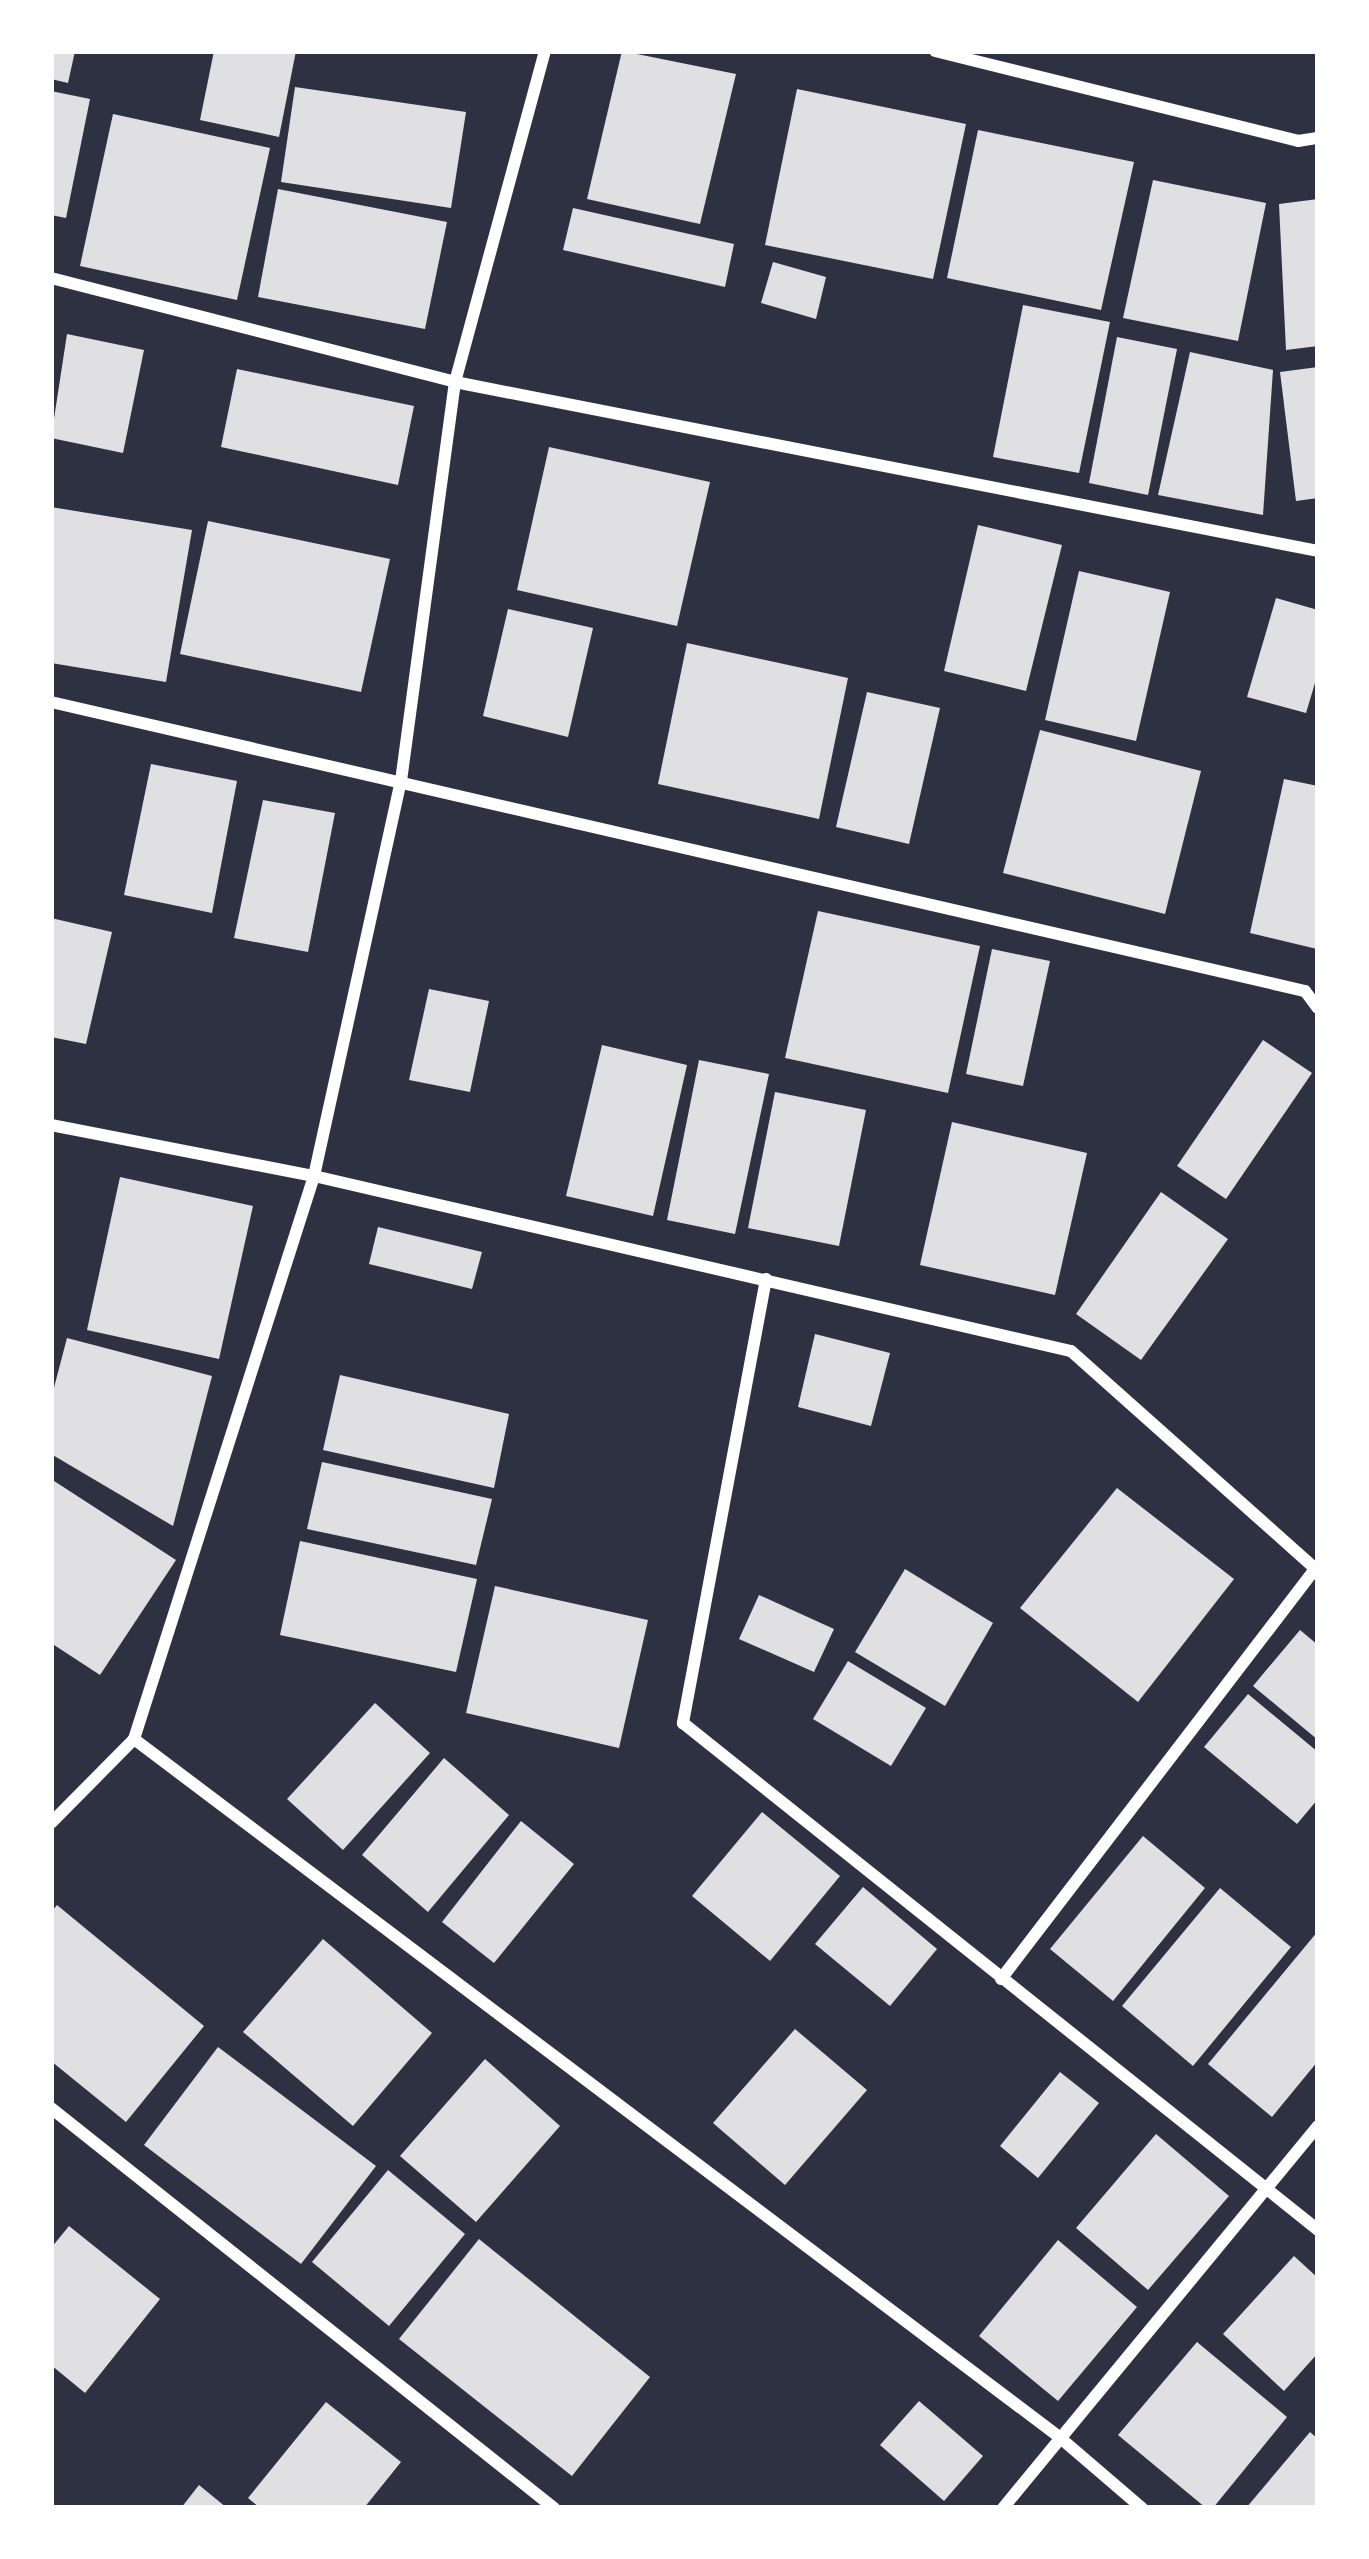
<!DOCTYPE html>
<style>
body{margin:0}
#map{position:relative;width:1369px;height:2559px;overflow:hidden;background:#2d3142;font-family:"Noto Sans",sans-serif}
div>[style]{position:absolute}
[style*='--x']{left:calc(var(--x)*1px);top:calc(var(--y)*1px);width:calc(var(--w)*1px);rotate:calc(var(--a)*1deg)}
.building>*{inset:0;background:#e0e0e3}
.minor>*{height:12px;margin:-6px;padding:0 6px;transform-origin:6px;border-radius:6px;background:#fff}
span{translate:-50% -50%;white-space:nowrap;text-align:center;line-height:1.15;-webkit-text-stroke:12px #fff;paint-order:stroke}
.frame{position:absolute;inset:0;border:54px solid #fff;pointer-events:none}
</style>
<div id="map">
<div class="building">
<div style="clip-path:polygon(51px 51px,75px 51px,68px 83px,51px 79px)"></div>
<div style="clip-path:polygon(214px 51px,296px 51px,279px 137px,200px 120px)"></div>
<div style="clip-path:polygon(622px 51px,736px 74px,700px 224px,587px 199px)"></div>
<div style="clip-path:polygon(295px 87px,466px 112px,451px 208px,281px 182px)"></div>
<div style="clip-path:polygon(797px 89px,966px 124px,933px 279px,765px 245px)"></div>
<div style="clip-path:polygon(51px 91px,90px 99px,66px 218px,51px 215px)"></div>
<div style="clip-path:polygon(113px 114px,270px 148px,237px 300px,80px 266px)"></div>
<div style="clip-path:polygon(978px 130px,1134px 162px,1101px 310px,947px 278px)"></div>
<div style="clip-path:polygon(1153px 180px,1266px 203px,1238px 341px,1123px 318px)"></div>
<div style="clip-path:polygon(278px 189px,447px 222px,425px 329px,258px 297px)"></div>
<div style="clip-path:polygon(1318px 199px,1318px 346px,1286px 350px,1279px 204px)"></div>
<div style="clip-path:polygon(573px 208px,734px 244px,725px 287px,563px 250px)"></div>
<div style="clip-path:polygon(773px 262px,826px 277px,816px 319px,761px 303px)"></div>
<div style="clip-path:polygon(1023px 305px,1110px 322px,1079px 473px,993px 457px)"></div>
<div style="clip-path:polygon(67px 334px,144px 350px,123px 453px,51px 438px)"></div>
<div style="clip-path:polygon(1117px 337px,1177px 349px,1148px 495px,1089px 483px)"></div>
<div style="clip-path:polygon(1190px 352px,1273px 370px,1263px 515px,1158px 495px)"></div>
<div style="clip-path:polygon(1318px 367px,1318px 498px,1296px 501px,1280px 372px)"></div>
<div style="clip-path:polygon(237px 369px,414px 406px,398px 485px,221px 447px)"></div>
<div style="clip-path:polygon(549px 447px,710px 482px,677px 626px,517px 590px)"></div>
<div style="clip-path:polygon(51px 507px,192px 530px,166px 682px,51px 663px)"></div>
<div style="clip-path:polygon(208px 521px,390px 559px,361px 692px,180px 654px)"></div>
<div style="clip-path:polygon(978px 525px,1062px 545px,1026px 691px,944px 671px)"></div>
<div style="clip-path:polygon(1079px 571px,1170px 592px,1136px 741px,1045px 720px)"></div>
<div style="clip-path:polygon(1276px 598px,1318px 610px,1318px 673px,1306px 713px,1247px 697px)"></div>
<div style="clip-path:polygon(508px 609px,593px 628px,568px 737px,483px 716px)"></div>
<div style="clip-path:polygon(687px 643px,848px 678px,819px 819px,658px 784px)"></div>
<div style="clip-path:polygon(867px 692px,940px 708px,909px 844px,836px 827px)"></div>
<div style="clip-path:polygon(1040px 730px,1201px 771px,1165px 914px,1003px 873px)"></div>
<div style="clip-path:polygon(151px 764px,237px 781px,212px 913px,124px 895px)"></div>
<div style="clip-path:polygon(1284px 779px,1318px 786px,1317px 949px,1250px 933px)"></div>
<div style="clip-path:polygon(263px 800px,335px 813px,308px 952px,234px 938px)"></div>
<div style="clip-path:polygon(818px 911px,980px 946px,948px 1093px,785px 1058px)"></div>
<div style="clip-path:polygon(51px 918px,112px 932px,86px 1044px,51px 1037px)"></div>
<div style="clip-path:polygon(992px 949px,1050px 961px,1023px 1086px,966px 1074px)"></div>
<div style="clip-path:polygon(429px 989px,489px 1001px,470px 1092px,409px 1080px)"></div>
<div style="clip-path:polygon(1263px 1040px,1312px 1073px,1226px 1199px,1177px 1166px)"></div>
<div style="clip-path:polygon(602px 1045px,687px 1065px,653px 1216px,566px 1196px)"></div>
<div style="clip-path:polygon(699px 1060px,769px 1074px,735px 1234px,667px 1220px)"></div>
<div style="clip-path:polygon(775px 1092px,866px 1110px,839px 1246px,748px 1228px)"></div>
<div style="clip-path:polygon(952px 1122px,1087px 1153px,1055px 1295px,920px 1265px)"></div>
<div style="clip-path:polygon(120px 1177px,253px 1206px,219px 1359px,87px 1330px)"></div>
<div style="clip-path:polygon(1161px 1192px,1228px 1239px,1141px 1360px,1076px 1314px)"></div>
<div style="clip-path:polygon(378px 1227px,482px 1252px,472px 1289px,369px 1264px)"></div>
<div style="clip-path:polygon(815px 1334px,890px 1353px,871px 1426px,798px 1407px)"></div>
<div style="clip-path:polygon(67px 1338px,212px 1376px,173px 1526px,51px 1454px,51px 1399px)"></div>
<div style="clip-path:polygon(340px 1375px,509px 1414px,494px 1488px,323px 1450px)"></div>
<div style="clip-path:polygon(322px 1462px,492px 1499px,476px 1565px,307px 1529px)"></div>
<div style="clip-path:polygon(51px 1479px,176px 1560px,100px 1675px,51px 1643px)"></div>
<div style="clip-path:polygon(1117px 1488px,1234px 1579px,1138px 1702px,1020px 1608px)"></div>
<div style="clip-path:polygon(300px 1541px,477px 1579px,456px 1672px,280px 1635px)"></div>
<div style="clip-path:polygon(905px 1569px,993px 1623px,945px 1706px,855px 1652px)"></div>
<div style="clip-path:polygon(495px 1586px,648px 1620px,619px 1748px,466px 1713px)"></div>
<div style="clip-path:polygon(759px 1595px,834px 1629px,814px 1672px,739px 1639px)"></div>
<div style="clip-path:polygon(1300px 1630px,1318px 1645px,1318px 1740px,1253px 1686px)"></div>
<div style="clip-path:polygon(848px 1661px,926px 1708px,891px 1766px,813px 1719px)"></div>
<div style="clip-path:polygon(1248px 1694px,1318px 1752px,1318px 1799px,1297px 1824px,1204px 1747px)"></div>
<div style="clip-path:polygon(375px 1703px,430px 1753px,343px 1850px,287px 1799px)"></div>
<div style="clip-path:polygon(444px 1758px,509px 1815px,428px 1912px,362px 1855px)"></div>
<div style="clip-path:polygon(762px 1812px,840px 1876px,770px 1961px,692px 1896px)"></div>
<div style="clip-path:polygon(521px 1821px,574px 1864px,494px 1963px,442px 1922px)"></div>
<div style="clip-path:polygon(1143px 1836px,1205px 1888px,1113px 2001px,1050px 1949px)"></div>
<div style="clip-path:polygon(863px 1887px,937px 1949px,890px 2006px,815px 1944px)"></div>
<div style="clip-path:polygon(1220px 1888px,1291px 1947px,1193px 2066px,1122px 2006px)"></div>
<div style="clip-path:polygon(57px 1905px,204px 2026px,126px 2122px,51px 2061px,51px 1912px)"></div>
<div style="clip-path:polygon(1318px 1931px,1318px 2061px,1272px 2117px,1208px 2064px)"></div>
<div style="clip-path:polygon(323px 1939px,432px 2033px,353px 2126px,243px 2032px)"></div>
<div style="clip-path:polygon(795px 2029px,867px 2090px,785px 2185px,713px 2123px)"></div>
<div style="clip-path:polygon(218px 2047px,376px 2166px,301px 2264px,144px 2145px)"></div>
<div style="clip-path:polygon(485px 2059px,560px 2126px,476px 2222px,400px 2156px)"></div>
<div style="clip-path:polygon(1060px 2072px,1099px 2103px,1038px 2178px,1000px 2146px)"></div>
<div style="clip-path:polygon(1156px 2134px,1229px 2196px,1148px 2290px,1076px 2228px)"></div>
<div style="clip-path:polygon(388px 2170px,465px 2234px,389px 2326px,312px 2262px)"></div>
<div style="clip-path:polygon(69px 2226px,160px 2299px,85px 2393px,51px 2365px,51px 2248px)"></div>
<div style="clip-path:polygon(479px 2239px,650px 2377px,572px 2476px,399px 2339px)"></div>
<div style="clip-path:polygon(1058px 2240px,1137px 2307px,1058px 2401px,979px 2336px)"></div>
<div style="clip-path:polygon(1294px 2256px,1318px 2278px,1318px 2353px,1284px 2391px,1223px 2334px)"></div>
<div style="clip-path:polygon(1197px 2342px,1287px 2417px,1213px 2508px,1206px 2508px,1118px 2435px)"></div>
<div style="clip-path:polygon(919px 2401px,983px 2456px,944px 2501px,880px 2445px)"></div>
<div style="clip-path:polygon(326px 2402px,401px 2462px,364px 2508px,260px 2508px,248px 2498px)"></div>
<div style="clip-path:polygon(1310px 2432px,1318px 2439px,1318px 2508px,1246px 2508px)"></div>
<div style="clip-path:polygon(199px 2485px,227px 2508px,181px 2508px)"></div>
</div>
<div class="minor">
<div style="--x:935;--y:51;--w:374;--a:13.9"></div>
<div style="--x:1298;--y:141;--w:20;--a:-9"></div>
<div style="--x:51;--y:278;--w:417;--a:14.4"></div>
<div style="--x:455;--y:382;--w:879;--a:11.08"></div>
<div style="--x:51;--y:702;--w:1287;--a:12.98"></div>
<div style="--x:1305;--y:991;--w:21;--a:53"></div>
<div style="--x:51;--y:1125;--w:268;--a:11"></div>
<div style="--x:314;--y:1176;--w:777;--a:13.02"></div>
<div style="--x:1071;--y:1351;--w:331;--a:41.7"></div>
<div style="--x:766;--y:1279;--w:452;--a:100.6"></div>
<div style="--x:683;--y:1723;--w:813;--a:38.6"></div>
<div style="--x:134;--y:1739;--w:1157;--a:37.03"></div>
<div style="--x:1058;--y:2436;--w:111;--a:40.6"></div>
<div style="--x:51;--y:1823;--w:118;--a:-45.3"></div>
<div style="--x:134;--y:1739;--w:591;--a:-72.27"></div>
<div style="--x:314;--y:1176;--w:404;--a:-77.6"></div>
<div style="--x:401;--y:781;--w:403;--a:-82.3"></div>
<div style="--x:455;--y:382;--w:343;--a:-74.8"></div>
<div style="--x:1001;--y:1979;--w:516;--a:-52.55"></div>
<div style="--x:51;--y:2108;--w:643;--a:38.49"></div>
<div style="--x:1003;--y:2508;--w:495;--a:-50.5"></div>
</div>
<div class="frame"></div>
</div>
